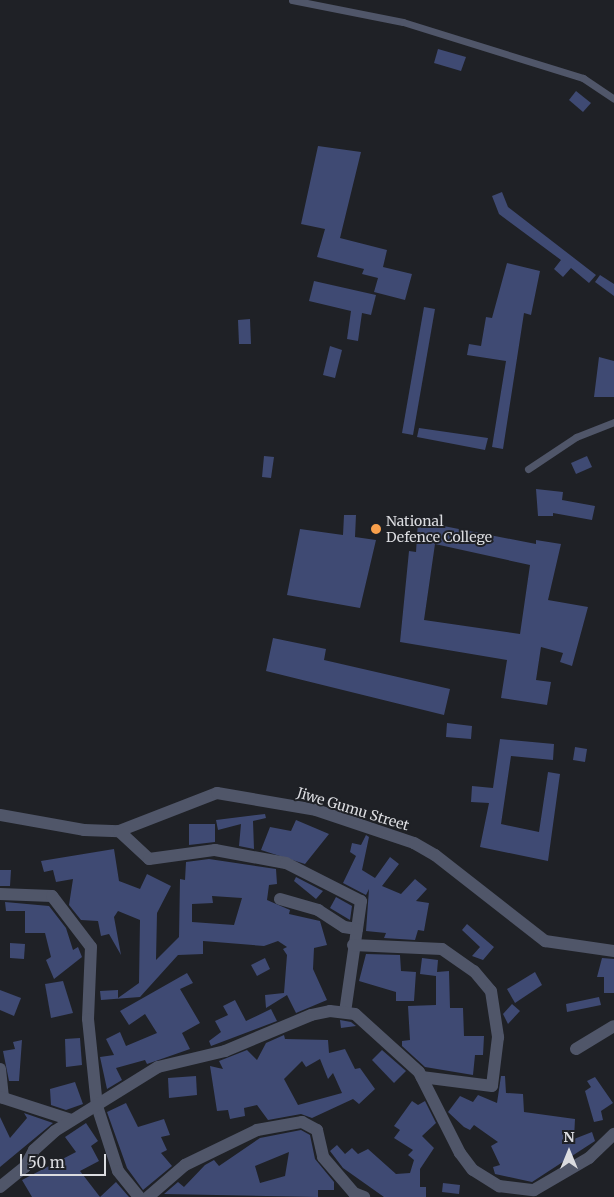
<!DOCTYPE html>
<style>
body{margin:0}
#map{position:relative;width:614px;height:1197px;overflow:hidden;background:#1f2126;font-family:Merriweather,serif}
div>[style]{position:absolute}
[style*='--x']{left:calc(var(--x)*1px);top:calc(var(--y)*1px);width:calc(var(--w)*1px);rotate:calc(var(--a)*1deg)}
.building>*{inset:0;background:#3f4a73}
.service>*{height:7px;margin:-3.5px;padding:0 3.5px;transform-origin:3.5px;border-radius:3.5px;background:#505669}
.minor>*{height:12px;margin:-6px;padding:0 6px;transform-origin:6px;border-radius:6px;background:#505669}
.dots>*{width:14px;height:14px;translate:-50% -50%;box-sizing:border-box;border:2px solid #1f2126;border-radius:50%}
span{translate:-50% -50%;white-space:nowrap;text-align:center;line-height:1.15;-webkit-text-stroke:4px #1f2126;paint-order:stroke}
.poi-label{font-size:14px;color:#dbdce0}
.left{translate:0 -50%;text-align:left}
.street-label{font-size:14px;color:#dbdce0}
.north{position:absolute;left:544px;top:1127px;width:50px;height:50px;-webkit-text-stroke:4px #1f2126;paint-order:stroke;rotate:0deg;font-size:14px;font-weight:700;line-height:20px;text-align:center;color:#dbdce0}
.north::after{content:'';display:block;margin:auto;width:18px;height:22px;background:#dbdce0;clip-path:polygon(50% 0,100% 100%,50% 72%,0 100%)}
.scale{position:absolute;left:20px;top:1154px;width:86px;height:22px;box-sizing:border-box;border:2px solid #dbdce0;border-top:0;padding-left:6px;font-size:15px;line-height:18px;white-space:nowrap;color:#dbdce0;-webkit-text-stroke:4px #1f2126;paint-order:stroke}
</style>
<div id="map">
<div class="building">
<div style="clip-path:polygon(438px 49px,466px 57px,461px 71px,434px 63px)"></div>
<div style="clip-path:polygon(576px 91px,591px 103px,583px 112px,569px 100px)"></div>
<div style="clip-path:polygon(318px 146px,361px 152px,340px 238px,387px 250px,383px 267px,412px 274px,405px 300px,374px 292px,378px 278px,362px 274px,364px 269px,317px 257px,325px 229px,301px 224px)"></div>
<div style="clip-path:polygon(502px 192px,508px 207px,596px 275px,589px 283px,571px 268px,563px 277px,554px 269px,561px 260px,499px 214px,492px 196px)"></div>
<div style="clip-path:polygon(507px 263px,540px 271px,531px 315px,524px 313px,503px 449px,492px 447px,506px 361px,467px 355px,469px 344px,481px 346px,486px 317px,492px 318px)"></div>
<div style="clip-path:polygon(600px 275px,614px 284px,614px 296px,595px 282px)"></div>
<div style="clip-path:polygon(314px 281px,376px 295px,371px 315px,362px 313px,358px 341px,347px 339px,351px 311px,309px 301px)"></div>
<div style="clip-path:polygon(424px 307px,435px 309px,413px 435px,402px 433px)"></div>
<div style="clip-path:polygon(250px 319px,251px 344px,239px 344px,238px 320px)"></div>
<div style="clip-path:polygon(330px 346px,342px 350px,335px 378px,323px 375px)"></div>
<div style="clip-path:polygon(599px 357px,614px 361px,614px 397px,594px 397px)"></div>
<div style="clip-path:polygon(419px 428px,488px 438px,485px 450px,417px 437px)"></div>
<div style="clip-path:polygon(264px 456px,274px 457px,271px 478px,262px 477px)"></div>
<div style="clip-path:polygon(587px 456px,592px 467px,576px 474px,571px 463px)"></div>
<div style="clip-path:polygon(536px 489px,563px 492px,562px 500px,595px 506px,592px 520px,553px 513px,553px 516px,538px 516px)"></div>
<div style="clip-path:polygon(344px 515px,356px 515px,355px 537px,376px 540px,360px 608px,287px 595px,300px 529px,343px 535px)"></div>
<div style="clip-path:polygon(evenodd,418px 521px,536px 544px,536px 540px,561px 544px,548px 600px,588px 607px,572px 666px,560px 662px,563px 653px,541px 647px,536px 680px,551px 682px,547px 705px,501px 698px,507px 660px,400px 642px,409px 551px,416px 552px,418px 521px,435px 544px,530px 565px,520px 634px,424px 620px,435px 544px)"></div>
<div style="clip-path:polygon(273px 638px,326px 649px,324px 660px,450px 689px,444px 715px,266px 671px)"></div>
<div style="clip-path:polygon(447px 723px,472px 726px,471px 739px,446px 737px)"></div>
<div style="clip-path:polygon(500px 739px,554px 744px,553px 760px,511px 756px,501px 824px,539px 832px,548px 772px,560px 774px,548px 861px,480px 847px,489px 803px,471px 802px,472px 786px,493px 788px)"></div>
<div style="clip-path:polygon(575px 747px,587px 749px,585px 762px,573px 760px)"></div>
<div style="clip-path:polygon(265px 814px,266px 818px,253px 821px,254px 849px,239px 846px,241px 824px,218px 830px,216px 820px)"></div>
<div style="clip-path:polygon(296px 820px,329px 834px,305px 864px,261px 850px,270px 827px,291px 831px)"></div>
<div style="clip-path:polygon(189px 824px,215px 824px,215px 842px,189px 845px)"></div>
<div style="clip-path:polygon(366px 835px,369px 837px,362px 870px,375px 878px,390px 857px,399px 864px,382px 886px,401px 894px,415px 879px,427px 889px,416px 901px,429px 903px,424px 931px,418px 930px,415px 940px,384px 938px,386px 933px,366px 931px,369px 889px,366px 895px,343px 883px,356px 856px,350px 852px,352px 843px,361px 845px)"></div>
<div style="clip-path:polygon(evenodd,114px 849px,119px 881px,140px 889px,147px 874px,171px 886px,157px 913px,156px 960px,179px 937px,180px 879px,185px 880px,186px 862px,209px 859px,276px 869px,277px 884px,269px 885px,267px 900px,290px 910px,289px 914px,320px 921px,327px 945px,314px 948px,313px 969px,327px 1000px,296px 1013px,287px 995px,266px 1008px,265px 995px,284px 993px,287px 955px,283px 949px,287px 947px,278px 941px,264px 946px,203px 941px,203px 954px,178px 955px,140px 997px,101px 1000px,100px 991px,118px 990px,118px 998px,139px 983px,140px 920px,118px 911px,114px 917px,121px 955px,109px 934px,101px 936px,98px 921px,81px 920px,69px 905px,73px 879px,56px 882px,53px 870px,44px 872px,41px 861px,114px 849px,212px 896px,242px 898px,234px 925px,192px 922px,192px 904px,213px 903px,212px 896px)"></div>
<div style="clip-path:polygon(0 870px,11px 870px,10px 886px,0 886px)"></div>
<div style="clip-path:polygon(296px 877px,323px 891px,316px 899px,294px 881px)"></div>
<div style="clip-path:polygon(336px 897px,352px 906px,350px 920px,330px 908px)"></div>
<div style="clip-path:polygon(5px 902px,49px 906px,66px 928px,73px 950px,78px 947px,82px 957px,54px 979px,46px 960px,51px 957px,45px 933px,25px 933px,25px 911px,6px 911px)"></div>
<div style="clip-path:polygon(467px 924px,494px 947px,483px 960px,472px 956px,480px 947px,462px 930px)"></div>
<div style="clip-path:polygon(10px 943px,25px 944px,24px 959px,10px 958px)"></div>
<div style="clip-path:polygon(366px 954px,400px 955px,401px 971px,416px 972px,414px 1001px,396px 1001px,396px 992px,359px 981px)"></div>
<div style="clip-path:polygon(265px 958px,270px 969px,257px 976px,251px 965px)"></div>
<div style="clip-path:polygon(422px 958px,438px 960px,437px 972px,449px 971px,450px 1008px,463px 1008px,464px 1036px,484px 1036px,483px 1055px,475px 1055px,473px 1075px,425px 1067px,402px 1046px,402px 1041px,410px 1040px,408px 1006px,436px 1005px,436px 976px,420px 974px)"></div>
<div style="clip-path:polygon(602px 958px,614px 959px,614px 993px,604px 993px,604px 977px,597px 977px)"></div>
<div style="clip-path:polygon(535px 972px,542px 985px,515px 1003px,507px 989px)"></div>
<div style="clip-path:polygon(187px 973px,193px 983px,180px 989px,200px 1023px,182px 1033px,190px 1049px,147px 1064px,145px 1060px,116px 1068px,122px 1080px,107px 1089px,100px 1057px,114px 1055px,106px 1039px,120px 1032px,126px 1046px,157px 1033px,145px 1014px,129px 1025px,120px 1011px)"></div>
<div style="clip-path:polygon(63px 981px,73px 1013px,51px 1018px,45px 984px)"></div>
<div style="clip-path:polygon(0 990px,21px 998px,14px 1016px,0 1010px)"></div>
<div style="clip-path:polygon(599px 997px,601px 1005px,567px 1012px,566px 1004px)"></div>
<div style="clip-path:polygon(235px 1000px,246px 1021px,271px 1009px,277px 1021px,211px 1046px,209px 1041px,221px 1032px,215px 1021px,228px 1015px,223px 1006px)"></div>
<div style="clip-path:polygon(512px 1004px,520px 1011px,508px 1024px,503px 1014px)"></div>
<div style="clip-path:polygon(340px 1020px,351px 1022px,356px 1026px,341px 1028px)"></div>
<div style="clip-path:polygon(evenodd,284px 1035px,285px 1039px,328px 1040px,329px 1053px,345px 1049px,355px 1069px,360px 1068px,375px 1089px,359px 1104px,353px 1099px,312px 1118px,301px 1114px,268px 1120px,257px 1105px,244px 1108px,245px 1116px,230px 1119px,228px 1110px,217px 1111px,210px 1066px,223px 1069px,219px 1061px,247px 1050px,257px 1060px,266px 1043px,284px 1035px,320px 1059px,328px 1079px,333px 1073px,342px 1093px,298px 1105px,284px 1079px,302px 1061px,306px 1067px,320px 1059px)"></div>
<div style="clip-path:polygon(80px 1038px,82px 1065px,66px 1067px,65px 1039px)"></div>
<div style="clip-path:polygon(22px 1040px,19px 1081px,9px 1081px,3px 1051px,15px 1049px,13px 1042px)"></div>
<div style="clip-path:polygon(382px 1050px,406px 1071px,394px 1083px,372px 1060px)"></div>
<div style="clip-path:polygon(196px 1076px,197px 1095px,169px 1098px,168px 1078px)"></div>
<div style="clip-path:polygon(501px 1076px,505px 1076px,506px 1093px,523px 1094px,524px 1112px,575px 1119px,574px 1139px,592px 1132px,595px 1141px,532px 1182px,495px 1174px,493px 1167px,500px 1165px,491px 1146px,498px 1142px,474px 1125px,470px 1130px,464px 1127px,448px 1112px,460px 1096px,473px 1102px,478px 1095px,497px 1103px)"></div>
<div style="clip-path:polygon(595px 1077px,613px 1103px,601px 1111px,603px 1120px,594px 1122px,585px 1091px,591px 1087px,587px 1081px)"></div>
<div style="clip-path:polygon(75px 1082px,83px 1104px,66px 1110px,51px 1105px,50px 1089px)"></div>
<div style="clip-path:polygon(412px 1101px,418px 1105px,425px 1101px,436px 1123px,422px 1136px,434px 1148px,420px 1169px,420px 1187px,426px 1187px,426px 1197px,384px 1197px,343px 1168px,330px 1151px,337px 1145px,345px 1154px,352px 1148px,358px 1154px,368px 1149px,396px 1174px,410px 1173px,414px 1160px,408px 1155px,413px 1150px,394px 1138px,400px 1130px,394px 1126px)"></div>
<div style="clip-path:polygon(126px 1103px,138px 1127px,164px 1119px,170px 1135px,161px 1137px,167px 1150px,161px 1153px,172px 1166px,143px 1190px,127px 1168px,107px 1112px)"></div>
<div style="clip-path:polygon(24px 1113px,53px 1123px,0 1167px,0 1117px,10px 1138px,27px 1118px)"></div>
<div style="clip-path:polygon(86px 1123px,98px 1141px,91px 1146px,99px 1161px,80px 1171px,100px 1197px,116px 1182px,129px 1197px,32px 1197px,22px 1180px,76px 1152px,65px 1137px)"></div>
<div style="clip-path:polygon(evenodd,301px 1130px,310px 1135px,315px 1159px,334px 1182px,334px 1190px,318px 1190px,318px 1197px,164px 1194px,178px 1182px,184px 1187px,205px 1165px,214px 1160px,219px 1166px,260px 1138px,301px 1130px,289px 1152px,285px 1176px,260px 1183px,255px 1166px,289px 1152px)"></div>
<div style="clip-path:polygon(443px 1183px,460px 1185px,459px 1194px,442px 1192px)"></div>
</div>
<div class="service">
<div style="--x:292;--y:0;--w:113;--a:11.2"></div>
<div style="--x:403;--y:22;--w:189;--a:17.3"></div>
<div style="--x:583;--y:78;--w:37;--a:34"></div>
<div style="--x:528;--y:469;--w:58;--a:-33.7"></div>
<div style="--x:576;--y:437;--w:41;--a:-21.5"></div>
</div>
<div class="minor">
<div style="--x:0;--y:815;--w:85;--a:10.1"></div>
<div style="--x:84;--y:830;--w:35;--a:2"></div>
<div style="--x:119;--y:831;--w:105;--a:-21.2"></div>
<div style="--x:217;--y:793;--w:100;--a:9.7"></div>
<div style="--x:316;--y:810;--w:103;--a:18.6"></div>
<div style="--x:414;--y:843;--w:24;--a:30"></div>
<div style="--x:435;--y:855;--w:140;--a:38"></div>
<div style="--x:545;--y:941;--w:70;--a:8.2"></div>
<div style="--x:119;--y:831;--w:41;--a:43"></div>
<div style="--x:149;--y:859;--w:67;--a:-7.8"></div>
<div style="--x:215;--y:850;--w:72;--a:10.4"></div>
<div style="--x:286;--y:863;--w:84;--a:26.9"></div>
<div style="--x:361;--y:901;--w:28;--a:98"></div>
<div style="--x:0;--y:894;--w:52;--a:2.2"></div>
<div style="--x:52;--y:896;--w:64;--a:52.6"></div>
<div style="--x:91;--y:947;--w:72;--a:92.4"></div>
<div style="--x:88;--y:1019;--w:87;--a:84.1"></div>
<div style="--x:97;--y:1106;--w:68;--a:72.1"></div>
<div style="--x:118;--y:1171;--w:33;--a:51"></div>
<div style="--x:280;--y:899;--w:40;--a:16"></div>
<div style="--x:318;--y:910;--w:31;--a:33"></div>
<div style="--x:344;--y:927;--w:13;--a:9"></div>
<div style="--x:357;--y:929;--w:84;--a:98.2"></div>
<div style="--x:353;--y:945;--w:89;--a:2.6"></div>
<div style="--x:442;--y:949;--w:39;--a:35"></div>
<div style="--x:474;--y:971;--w:26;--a:50"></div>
<div style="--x:491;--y:991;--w:47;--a:81.3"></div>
<div style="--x:498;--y:1037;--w:49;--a:97"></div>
<div style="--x:492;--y:1086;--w:71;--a:-172.7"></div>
<div style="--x:576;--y:1049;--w:44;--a:-31.2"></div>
<div style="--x:0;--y:1069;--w:29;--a:84"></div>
<div style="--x:0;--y:1097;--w:75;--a:17.9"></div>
<div style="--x:0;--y:1187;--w:32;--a:-39"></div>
<div style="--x:25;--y:1167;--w:19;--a:-62"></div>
<div style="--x:34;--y:1150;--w:28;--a:-42"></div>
<div style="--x:55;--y:1131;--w:121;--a:-31.9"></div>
<div style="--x:158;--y:1067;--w:69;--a:-13.4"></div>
<div style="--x:225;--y:1051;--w:93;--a:-22.7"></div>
<div style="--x:311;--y:1015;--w:19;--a:-12"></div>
<div style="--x:330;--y:1011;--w:25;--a:7"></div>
<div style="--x:355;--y:1014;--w:86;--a:42.2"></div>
<div style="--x:419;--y:1072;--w:91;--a:63.2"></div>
<div style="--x:460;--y:1153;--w:21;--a:53"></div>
<div style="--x:473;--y:1170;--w:31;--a:32"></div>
<div style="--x:499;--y:1186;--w:35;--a:7"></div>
<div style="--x:534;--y:1190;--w:64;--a:-30.2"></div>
<div style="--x:589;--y:1158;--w:35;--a:-44"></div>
<div style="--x:148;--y:1197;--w:49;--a:-40.9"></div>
<div style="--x:185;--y:1165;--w:80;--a:-25.9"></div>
<div style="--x:257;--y:1130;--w:46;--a:-10.1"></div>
<div style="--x:302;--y:1122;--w:17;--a:28"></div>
<div style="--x:317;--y:1130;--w:28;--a:77"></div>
<div style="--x:323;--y:1157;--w:48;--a:49.3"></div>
<div style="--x:354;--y:1193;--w:11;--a:22"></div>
</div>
<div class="dots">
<div style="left:376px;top:529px;background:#f9a04c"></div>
</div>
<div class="poi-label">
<span class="left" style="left:386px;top:529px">National<br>Defence College</span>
</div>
<div class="street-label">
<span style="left:353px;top:809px;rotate:17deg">Jiwe Gumu Street</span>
</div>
<div class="north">N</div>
<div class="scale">50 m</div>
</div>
